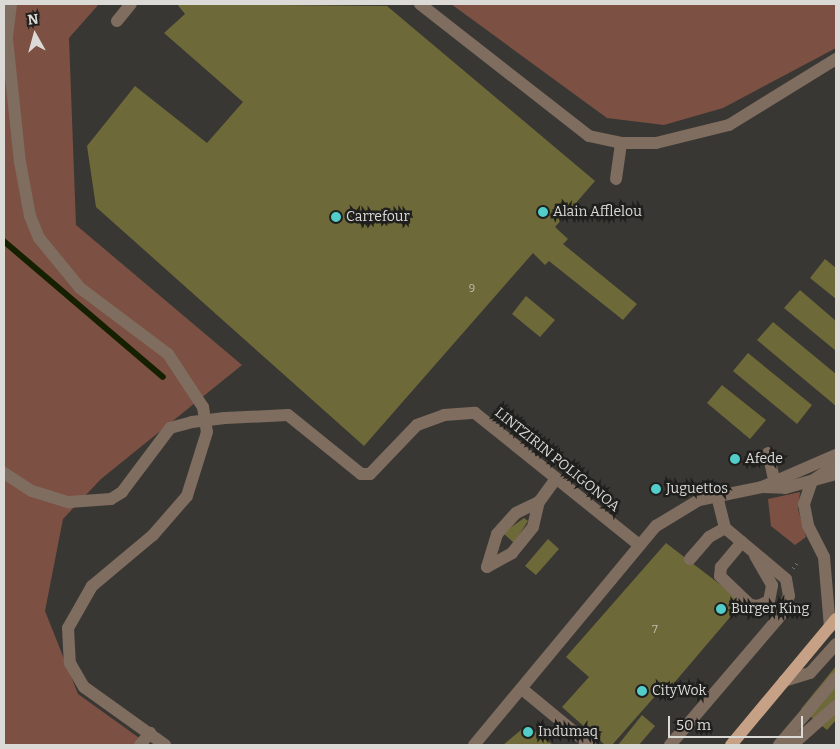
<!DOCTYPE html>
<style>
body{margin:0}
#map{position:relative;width:840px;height:749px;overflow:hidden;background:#393733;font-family:Bitter,serif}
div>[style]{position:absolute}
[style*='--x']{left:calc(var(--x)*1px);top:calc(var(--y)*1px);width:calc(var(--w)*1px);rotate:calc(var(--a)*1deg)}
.green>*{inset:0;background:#7c5043}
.stream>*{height:5.5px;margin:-2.75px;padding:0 2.75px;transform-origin:2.75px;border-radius:2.75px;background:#152001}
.building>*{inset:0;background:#6e6938}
.path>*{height:3px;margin-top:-1.5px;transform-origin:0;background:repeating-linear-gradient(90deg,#74726e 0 1px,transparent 0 5px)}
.minor>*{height:12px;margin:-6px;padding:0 6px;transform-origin:6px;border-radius:6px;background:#7f6d5f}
.major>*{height:12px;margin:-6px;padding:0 6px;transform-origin:6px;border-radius:6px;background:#c6a185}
.minor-bridge>*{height:12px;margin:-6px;padding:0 6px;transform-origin:6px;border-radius:6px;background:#7f6d5f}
.dots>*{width:14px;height:14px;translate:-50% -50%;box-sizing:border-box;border:2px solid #1f1f1d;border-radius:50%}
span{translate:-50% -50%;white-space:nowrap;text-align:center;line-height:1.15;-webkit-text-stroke:5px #1f1f1d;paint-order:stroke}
.number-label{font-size:11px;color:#c0beaf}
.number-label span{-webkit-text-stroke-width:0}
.poi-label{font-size:14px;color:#dbdad7}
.left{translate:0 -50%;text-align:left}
.street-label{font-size:14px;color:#dbdad7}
.frame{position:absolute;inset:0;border:5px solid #dbdad7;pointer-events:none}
.north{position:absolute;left:10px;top:10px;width:50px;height:50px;-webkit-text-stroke:4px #1f1f1d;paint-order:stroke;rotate:353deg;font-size:14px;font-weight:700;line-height:20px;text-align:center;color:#dbdad7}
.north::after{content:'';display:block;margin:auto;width:18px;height:22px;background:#dbdad7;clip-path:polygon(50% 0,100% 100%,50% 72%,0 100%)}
.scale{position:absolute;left:668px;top:716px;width:135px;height:22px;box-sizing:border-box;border:2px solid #dbdad7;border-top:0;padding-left:6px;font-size:15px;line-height:18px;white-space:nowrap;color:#dbdad7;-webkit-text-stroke:4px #1f1f1d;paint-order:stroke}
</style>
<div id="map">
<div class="green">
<div style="clip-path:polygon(4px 4px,99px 4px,69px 38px,76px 225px,242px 365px,101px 479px,63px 519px,45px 611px,78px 694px,149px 745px,4px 745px)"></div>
<div style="clip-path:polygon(451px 4px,836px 4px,836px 48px,723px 108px,664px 125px,607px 118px)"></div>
<div style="clip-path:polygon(800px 492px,798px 509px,806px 537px,795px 545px,771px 526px,768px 499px)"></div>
</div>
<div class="stream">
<div style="--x:4;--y:241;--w:209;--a:40.5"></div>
</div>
<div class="building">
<div style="clip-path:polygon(177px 4px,387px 6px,595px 181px,555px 227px,568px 239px,563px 244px,637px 304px,623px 320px,549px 261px,545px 265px,533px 253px,364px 446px,96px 207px,87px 146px,135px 86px,207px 143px,243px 102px,164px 33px,185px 14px)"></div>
<div style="clip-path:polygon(825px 259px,836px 268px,836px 299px,810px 278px)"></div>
<div style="clip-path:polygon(800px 290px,836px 321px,836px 351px,784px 308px)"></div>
<div style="clip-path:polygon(526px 296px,555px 320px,540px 337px,512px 314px)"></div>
<div style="clip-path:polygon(773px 322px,836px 374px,836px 406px,757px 340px)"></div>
<div style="clip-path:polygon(748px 353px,812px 405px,797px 424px,733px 371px)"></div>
<div style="clip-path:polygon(722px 385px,766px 420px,750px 439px,707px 403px)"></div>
<div style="clip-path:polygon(524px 518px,528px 521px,514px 543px,503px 533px)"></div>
<div style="clip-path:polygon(548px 539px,559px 549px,536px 575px,525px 566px)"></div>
<div style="clip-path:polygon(666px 543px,743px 602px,668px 690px,664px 686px,612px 745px,605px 745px,562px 707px,589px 677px,566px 657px)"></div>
<div style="clip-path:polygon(836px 666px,836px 720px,827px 730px,801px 709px)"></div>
<div style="clip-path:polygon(642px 715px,655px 726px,639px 745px,618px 745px)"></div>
<div style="clip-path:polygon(527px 725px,553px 745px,503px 745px)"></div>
</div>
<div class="path">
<div style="--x:793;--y:568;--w:10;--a:-53"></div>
</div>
<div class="minor">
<div style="--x:11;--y:4;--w:35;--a:97"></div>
<div style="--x:7;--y:39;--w:124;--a:84"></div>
<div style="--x:20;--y:162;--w:55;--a:79.5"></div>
<div style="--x:30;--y:216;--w:24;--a:68"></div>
<div style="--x:39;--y:238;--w:65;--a:50.6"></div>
<div style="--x:80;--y:288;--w:110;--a:36.9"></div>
<div style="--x:168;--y:354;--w:64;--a:56.6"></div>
<div style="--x:203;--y:407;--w:25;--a:81"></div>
<div style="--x:207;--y:432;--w:67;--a:107.4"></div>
<div style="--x:187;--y:496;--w:52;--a:131.1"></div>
<div style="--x:153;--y:535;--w:80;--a:140.1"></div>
<div style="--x:92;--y:586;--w:48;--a:119.7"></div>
<div style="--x:68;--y:628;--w:35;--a:87"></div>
<div style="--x:70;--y:663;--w:28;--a:60"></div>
<div style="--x:84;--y:687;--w:100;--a:35.6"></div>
<div style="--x:420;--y:4;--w:214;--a:38"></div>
<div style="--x:589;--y:136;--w:33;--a:12"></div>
<div style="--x:621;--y:143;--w:35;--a:0"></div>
<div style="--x:656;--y:143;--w:75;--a:-13.9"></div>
<div style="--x:729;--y:125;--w:126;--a:-31.7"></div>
<div style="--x:117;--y:21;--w:22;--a:-51"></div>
<div style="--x:616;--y:179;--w:36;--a:-82"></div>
<div style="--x:225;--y:418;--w:63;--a:-2.7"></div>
<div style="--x:288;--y:415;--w:94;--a:38.9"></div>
<div style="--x:361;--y:474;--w:9;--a:0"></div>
<div style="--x:370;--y:474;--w:68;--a:-46.2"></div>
<div style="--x:417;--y:425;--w:29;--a:-20"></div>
<div style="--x:444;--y:415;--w:31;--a:-4"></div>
<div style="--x:475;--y:413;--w:211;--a:38.8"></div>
<div style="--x:768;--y:453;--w:27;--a:77"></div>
<div style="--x:4;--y:473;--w:33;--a:33"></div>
<div style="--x:32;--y:491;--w:39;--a:17"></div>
<div style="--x:69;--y:502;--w:42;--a:-4.1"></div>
<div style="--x:111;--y:499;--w:13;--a:-32"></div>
<div style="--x:122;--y:492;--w:80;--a:-53.1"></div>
<div style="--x:170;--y:428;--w:23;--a:-15"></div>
<div style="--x:762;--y:487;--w:81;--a:-23.4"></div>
<div style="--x:742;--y:542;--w:33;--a:130"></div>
<div style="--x:721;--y:567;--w:9;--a:96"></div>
<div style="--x:720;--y:576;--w:42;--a:44"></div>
<div style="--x:750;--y:605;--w:8;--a:7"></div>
<div style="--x:758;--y:606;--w:12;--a:-24"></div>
<div style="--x:769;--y:601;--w:16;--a:-79"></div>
<div style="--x:772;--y:585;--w:34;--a:-120"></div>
<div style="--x:690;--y:559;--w:29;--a:-49"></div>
<div style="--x:709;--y:537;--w:18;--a:-29"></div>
<div style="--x:487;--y:567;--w:29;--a:-29"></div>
<div style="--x:512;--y:553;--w:33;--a:-51"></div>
<div style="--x:533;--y:527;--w:26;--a:-77"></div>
<div style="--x:539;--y:502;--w:29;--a:-54"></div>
<div style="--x:487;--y:567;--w:34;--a:-73"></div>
<div style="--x:497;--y:534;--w:28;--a:-48"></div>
<div style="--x:516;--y:513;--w:25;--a:-26"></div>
<div style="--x:830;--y:627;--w:70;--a:-94.9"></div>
<div style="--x:824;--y:557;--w:36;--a:-117"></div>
<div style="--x:808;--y:525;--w:21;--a:-101"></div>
<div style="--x:804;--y:504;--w:24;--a:-71"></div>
<div style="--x:812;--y:481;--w:29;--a:-34"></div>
<div style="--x:784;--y:681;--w:27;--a:-17"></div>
<div style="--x:810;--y:673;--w:39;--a:-48"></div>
<div style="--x:522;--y:689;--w:88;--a:39.5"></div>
<div style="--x:140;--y:745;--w:16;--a:-50"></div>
<div style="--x:474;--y:745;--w:285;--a:-50.3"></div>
<div style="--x:656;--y:526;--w:50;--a:-31.2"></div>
<div style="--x:699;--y:500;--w:64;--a:-11.7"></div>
<div style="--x:762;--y:487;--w:23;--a:2"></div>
<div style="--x:785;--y:488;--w:53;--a:-15.4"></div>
<div style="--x:670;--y:745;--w:170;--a:-49.5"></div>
<div style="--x:780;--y:616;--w:22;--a:-66"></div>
<div style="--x:789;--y:596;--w:17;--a:-100"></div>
<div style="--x:786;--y:579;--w:80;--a:-140.1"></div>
<div style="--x:725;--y:528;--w:34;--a:-104"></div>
<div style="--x:779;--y:745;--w:88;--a:-49.6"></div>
<div style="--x:792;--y:745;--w:59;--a:-41.6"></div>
</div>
<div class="major">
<div style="--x:731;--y:745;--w:164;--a:-50.2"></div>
</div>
<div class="minor-bridge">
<div style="--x:192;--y:422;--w:33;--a:-7"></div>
</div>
<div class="dots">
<div style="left:543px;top:212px;background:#53cdc9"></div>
<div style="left:336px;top:217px;background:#53cdc9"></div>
<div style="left:735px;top:459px;background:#53cdc9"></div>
<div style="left:656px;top:489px;background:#53cdc9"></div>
<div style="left:721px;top:609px;background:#53cdc9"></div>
<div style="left:642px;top:691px;background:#53cdc9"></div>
<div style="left:528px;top:732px;background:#53cdc9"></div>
</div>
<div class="number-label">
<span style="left:472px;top:289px">9</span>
<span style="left:655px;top:630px">7</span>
</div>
<div class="poi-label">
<span class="left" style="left:553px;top:212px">Alain Afflelou</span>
<span class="left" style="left:346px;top:217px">Carrefour</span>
<span class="left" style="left:745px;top:459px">Afede</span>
<span class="left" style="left:666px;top:489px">Juguettos</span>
<span class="left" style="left:731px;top:609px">Burger King</span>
<span class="left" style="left:652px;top:691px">CityWok</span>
<span class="left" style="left:538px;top:732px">Indumaq</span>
</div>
<div class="street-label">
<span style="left:557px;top:460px;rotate:39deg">LINTZIRIN POLIGONOA</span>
</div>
<div class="frame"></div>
<div class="north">N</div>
<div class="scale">50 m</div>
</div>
